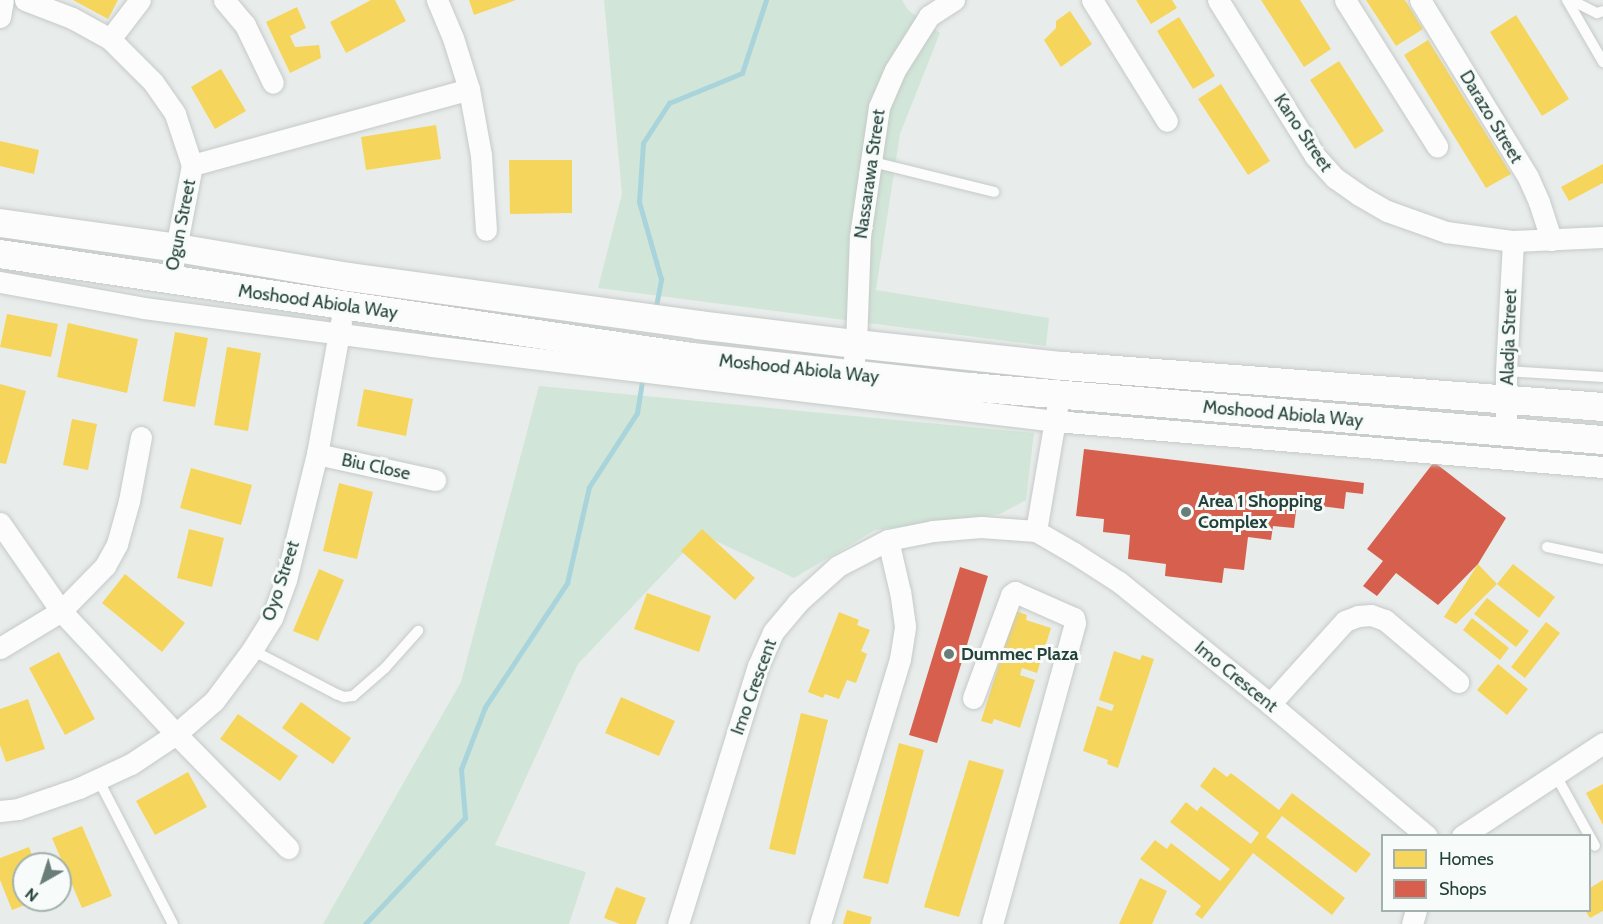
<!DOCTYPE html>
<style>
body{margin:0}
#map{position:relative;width:1603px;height:924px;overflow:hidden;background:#e8edeb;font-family:Cabin,sans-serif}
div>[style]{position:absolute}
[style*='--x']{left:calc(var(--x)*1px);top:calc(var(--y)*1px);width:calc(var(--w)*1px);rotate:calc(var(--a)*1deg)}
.green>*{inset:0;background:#d1e6d8}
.homes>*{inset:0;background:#f6d55c}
.shops>*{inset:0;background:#d6604d}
.stream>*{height:5px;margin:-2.5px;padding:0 2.5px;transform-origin:2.5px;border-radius:2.5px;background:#a9d4db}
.roads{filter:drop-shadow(0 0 2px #c5cac8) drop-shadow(0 0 2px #c5cac8)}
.service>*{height:10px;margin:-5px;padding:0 5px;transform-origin:5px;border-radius:5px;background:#fcfcfc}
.minor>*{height:21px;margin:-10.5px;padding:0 10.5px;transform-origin:10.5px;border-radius:10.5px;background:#fcfcfc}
.secondary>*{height:28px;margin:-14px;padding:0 14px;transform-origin:14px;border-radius:14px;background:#fcfcfc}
.dots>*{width:16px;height:16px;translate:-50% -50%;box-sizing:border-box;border:3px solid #f7fbf9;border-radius:50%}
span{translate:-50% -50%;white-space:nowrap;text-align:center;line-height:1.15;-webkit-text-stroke:6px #f7fbf9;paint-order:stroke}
.street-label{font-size:18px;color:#24423a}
.poi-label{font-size:18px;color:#24423a;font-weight:700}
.left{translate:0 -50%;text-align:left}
.legend{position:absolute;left:1381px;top:834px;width:210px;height:78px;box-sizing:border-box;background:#f7fbf9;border:2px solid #a3b1ad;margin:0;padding:8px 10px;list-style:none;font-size:18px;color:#24423a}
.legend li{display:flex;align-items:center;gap:12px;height:30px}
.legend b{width:30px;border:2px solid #a3b1ad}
.north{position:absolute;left:12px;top:852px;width:60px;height:60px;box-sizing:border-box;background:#f7fbf9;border:2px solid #a3b1ad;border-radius:50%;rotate:219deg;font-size:16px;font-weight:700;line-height:24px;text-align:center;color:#24423a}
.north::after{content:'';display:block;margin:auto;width:21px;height:27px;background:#697e78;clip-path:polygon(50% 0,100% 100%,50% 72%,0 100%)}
</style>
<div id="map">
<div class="green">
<div style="clip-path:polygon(604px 0,902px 0,908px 10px,940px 33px,900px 134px,876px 290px,1049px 318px,1046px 346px,598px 288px,622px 194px)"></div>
<div style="clip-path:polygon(539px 386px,1034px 433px,1026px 500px,1000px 514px,875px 530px,794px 578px,701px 534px,578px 664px,495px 845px,586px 872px,569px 924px,323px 924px,461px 682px)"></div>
</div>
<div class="homes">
<div style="clip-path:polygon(73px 0,118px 0,108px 19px)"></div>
<div style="clip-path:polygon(371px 0,395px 0,406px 21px,346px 53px,330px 22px)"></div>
<div style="clip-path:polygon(469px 0,516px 0,474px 15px)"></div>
<div style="clip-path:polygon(1136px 0,1172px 0,1177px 8px,1151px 24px)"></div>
<div style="clip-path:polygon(1261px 0,1300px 0,1331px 49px,1304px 67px)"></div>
<div style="clip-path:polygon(1366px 0,1405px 0,1423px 29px,1396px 46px)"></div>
<div style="clip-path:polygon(297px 7px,306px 28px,290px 36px,295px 47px,319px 45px,321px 58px,290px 73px,266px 22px)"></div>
<div style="clip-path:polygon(1070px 11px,1092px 44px,1061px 67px,1044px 40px,1056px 28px,1056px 21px)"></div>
<div style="clip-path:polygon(1516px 15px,1569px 99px,1542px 116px,1490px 32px)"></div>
<div style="clip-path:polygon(1179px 17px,1215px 76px,1193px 89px,1157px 31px)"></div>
<div style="clip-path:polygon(1428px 40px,1511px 174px,1486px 188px,1404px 55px)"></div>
<div style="clip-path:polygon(1339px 61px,1384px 131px,1355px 149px,1310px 80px)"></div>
<div style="clip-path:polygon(221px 69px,246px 111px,215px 129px,191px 87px)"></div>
<div style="clip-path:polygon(1221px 84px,1270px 161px,1248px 175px,1198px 99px)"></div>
<div style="clip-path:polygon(436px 125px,441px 159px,366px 170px,361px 137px)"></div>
<div style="clip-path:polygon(0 141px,39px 150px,34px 174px,0 166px)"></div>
<div style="clip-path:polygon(509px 160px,572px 160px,572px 213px,510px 214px)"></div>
<div style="clip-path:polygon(1603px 164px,1603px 183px,1569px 201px,1561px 187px)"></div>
<div style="clip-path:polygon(7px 314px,58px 324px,51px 357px,0 347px)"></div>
<div style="clip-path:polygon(68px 323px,138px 339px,127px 393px,57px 377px)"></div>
<div style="clip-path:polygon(175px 332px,208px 338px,195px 407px,163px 401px)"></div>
<div style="clip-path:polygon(227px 347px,261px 353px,248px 431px,214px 425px)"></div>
<div style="clip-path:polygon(0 384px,26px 391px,6px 464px,0 463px)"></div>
<div style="clip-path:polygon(364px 389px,413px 399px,406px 436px,357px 426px)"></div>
<div style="clip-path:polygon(72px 419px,97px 424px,88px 470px,63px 465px)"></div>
<div style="clip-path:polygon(191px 468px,252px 485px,241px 525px,180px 508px)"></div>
<div style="clip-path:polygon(339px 483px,373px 492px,357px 559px,323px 551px)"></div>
<div style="clip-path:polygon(189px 529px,224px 538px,212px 587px,177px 578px)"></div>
<div style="clip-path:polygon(702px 529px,755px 578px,735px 600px,681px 551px)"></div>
<div style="clip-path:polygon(1478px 564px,1497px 584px,1513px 564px,1555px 597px,1539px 618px,1497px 584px,1456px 624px,1444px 617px)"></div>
<div style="clip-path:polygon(319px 569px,344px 580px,318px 641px,293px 631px)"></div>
<div style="clip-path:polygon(125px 574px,185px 623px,162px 652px,102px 603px)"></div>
<div style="clip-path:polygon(647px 593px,711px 616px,699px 652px,634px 629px)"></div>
<div style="clip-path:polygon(1487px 598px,1529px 631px,1516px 647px,1474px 614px)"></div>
<div style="clip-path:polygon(1016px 611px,1027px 615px,1026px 620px,1051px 628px,1037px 673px,1022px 668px,1020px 675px,1035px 680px,1020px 728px,994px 719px,992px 724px,981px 721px)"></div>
<div style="clip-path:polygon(839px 612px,859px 620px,857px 625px,870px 630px,861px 651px,867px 654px,856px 683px,847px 680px,839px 699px,825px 694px,823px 698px,808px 692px)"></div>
<div style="clip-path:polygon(1472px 618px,1509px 648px,1500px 660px,1463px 630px)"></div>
<div style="clip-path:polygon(1546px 622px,1560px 633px,1525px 678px,1511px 667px)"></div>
<div style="clip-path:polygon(1114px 651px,1140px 660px,1142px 655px,1154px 659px,1118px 768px,1107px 764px,1108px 760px,1083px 751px,1097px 706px,1112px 711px,1114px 705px,1099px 700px)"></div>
<div style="clip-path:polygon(59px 652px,95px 719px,65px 735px,29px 668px)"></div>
<div style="clip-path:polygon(1498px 664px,1528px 689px,1507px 715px,1477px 690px)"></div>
<div style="clip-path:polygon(621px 697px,675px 721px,659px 756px,605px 733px)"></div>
<div style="clip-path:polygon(28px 699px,45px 749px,6px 762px,0 745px,0 709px)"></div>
<div style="clip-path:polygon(301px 702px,351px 738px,333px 764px,282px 728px)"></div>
<div style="clip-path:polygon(801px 713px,828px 720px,795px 855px,769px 849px)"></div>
<div style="clip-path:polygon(238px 714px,298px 756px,280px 781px,220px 739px)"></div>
<div style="clip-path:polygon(899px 743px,924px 750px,888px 884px,863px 878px)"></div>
<div style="clip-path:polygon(969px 760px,1004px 770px,959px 917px,924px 907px)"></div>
<div style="clip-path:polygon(1214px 767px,1227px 777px,1231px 773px,1279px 810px,1292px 793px,1371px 854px,1356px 873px,1282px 816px,1266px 837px,1345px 898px,1332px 915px,1253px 853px,1202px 919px,1195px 914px,1201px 906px,1140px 859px,1155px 840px,1167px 849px,1171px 843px,1220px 881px,1230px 869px,1170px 822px,1186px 802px,1197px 811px,1201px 806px,1251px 844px,1259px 833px,1200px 786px)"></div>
<div style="clip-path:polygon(188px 772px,207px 807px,155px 835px,136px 801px)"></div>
<div style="clip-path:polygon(1603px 784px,1603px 825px,1586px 793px)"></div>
<div style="clip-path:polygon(82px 826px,112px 896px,82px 908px,52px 838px)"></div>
<div style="clip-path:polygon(29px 847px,35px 864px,24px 864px,24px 900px,38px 900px,12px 910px,0 880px,0 858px)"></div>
<div style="clip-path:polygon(1140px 878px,1167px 891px,1152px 924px,1119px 924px)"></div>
<div style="clip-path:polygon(1603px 880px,1603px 911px,1590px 918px,1585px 910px,1590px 910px,1590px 888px)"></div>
<div style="clip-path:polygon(616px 887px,646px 898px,636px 924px,620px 924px,604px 918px)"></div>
<div style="clip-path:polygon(847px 910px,872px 917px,870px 924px,843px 924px)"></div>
</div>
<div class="shops">
<div style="clip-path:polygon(1084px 449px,1364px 483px,1363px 494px,1346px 492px,1344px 509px,1297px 503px,1294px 528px,1273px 526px,1271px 540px,1248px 537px,1244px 570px,1224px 568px,1222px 583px,1165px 576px,1166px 564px,1128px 559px,1130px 535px,1103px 532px,1104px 519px,1076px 516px)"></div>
<div style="clip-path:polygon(1434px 462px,1506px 518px,1478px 564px,1438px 605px,1396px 573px,1377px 596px,1363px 586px,1383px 561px,1367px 549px)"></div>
<div style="clip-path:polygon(960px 567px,988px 576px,937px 743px,909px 735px)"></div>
</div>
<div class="stream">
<div style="--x:655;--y:311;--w:33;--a:-79"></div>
<div style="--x:661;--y:279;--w:80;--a:-105.9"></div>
<div style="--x:639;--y:202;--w:59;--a:-86.1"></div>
<div style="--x:643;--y:143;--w:48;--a:-57"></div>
<div style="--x:669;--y:103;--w:79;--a:-22.3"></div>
<div style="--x:742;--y:73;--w:77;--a:-71.8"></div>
<div style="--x:365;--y:924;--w:146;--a:-46.7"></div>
<div style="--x:465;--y:818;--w:49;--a:-94.7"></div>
<div style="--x:461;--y:769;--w:66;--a:-68.8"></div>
<div style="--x:485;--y:707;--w:149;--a:-56.5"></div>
<div style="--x:567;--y:583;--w:98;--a:-77.1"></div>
<div style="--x:589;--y:487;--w:88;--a:-57"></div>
<div style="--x:637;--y:413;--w:36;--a:-81"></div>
</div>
<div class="roads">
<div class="service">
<div style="--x:1567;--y:0;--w:72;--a:59.9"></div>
<div style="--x:1571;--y:0;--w:29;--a:27"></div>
<div style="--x:1597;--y:13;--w:6;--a:-18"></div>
<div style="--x:869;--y:161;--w:129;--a:13.9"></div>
<div style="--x:1506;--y:371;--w:97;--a:3.5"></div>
<div style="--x:1547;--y:547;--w:57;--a:12.1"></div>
<div style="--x:252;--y:650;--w:95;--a:27.6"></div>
<div style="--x:336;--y:694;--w:9;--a:21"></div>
<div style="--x:344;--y:697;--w:9;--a:-6"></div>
<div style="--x:353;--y:696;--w:43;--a:-41.2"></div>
<div style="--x:385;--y:668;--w:50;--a:-48.3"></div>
<div style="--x:1555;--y:774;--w:82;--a:60.9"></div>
<div style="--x:98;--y:779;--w:163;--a:62.7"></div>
</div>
<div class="minor">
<div style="--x:25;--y:0;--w:50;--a:21"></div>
<div style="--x:72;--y:18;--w:43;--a:28.9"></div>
<div style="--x:110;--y:39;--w:61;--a:45"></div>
<div style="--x:153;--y:82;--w:39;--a:55"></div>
<div style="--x:175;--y:114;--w:54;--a:71.6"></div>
<div style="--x:192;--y:165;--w:116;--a:100.9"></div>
<div style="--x:224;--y:0;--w:33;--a:50"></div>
<div style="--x:245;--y:25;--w:64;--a:64.2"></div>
<div style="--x:437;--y:0;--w:41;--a:67.2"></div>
<div style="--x:453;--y:38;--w:53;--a:72.6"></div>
<div style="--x:469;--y:89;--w:67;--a:79.7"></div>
<div style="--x:481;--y:155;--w:75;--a:86.2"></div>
<div style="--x:1092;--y:0;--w:142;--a:58.2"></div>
<div style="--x:1218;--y:0;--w:184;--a:58.1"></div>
<div style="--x:1315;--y:156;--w:30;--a:48"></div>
<div style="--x:1335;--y:178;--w:29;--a:35"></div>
<div style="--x:1359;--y:195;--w:32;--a:30"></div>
<div style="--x:1387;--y:211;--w:63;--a:19.6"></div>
<div style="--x:1446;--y:232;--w:68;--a:7.7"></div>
<div style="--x:1513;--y:241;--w:90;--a:-2.5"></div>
<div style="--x:1345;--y:0;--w:173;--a:57.8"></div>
<div style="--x:1420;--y:0;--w:207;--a:58.6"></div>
<div style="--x:1528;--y:177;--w:27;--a:66"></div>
<div style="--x:1539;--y:202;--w:40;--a:72"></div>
<div style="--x:0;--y:17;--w:17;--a:-80"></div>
<div style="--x:110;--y:39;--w:49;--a:-52.4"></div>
<div style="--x:192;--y:165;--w:287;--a:-15.3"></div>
<div style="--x:0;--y:282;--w:146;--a:10.2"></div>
<div style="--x:144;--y:308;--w:290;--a:7.5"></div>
<div style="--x:432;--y:346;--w:627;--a:6.86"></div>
<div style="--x:1055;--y:421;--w:550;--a:4.8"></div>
<div style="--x:852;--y:374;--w:30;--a:-82"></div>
<div style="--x:856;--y:344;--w:108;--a:-87.9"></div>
<div style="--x:860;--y:236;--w:130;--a:-81.6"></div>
<div style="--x:879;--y:107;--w:40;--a:-66.6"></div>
<div style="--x:895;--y:70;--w:64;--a:-57.8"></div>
<div style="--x:929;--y:16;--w:30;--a:-33"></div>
<div style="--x:1506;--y:433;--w:62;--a:-90"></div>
<div style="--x:1506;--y:371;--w:130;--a:-86.9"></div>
<div style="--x:317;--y:454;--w:121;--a:12.4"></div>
<div style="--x:0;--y:523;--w:107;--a:55.3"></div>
<div style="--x:61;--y:611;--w:168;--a:46.9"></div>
<div style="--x:176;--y:734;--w:160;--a:45.5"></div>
<div style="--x:1036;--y:531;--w:125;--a:-80.3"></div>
<div style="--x:0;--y:648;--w:71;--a:-31.2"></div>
<div style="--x:61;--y:611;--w:63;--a:-45.6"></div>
<div style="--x:105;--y:566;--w:25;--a:-61"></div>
<div style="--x:117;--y:544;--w:45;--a:-74.4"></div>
<div style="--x:129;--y:501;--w:65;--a:-79.4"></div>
<div style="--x:973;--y:698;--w:110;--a:-69.7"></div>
<div style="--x:1011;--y:595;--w:5;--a:-37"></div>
<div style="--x:1015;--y:592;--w:64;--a:23.8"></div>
<div style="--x:1074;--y:618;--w:5;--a:79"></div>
<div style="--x:1075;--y:623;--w:312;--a:105.4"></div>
<div style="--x:1270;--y:704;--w:112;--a:-47.9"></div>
<div style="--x:1345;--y:621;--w:14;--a:-21"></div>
<div style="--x:1358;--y:616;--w:13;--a:-4"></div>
<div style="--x:1371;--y:615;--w:15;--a:20"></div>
<div style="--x:1385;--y:620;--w:96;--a:40.3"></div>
<div style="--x:0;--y:811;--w:18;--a:-6"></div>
<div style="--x:18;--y:809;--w:65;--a:-19"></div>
<div style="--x:79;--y:788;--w:57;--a:-24.8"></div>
<div style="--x:131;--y:764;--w:54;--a:-33.7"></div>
<div style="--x:176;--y:734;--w:50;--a:-41"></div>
<div style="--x:214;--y:701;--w:64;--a:-53.3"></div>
<div style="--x:252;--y:650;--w:38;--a:-58"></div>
<div style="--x:272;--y:618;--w:40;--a:-69.8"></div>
<div style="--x:286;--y:580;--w:130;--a:-76.2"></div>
<div style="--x:317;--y:454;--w:134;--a:-79.7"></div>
<div style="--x:1462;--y:836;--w:169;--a:-33.4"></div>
<div style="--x:678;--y:924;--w:270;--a:-72.8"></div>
<div style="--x:758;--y:666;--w:37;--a:-66"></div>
<div style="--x:773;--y:632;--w:38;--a:-50"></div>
<div style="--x:797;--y:603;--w:55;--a:-42.1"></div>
<div style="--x:838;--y:566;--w:56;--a:-27.5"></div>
<div style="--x:888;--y:540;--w:46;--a:-11.3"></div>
<div style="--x:933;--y:531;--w:48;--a:-4.8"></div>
<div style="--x:981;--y:527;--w:55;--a:4.2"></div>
<div style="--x:1036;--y:531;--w:44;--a:30.1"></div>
<div style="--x:1074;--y:553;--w:54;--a:32.8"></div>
<div style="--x:1119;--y:582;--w:194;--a:38.9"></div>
<div style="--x:1270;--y:704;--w:205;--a:40.1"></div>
<div style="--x:820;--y:924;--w:277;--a:-73.2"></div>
<div style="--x:900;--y:659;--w:33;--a:-81"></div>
<div style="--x:905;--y:626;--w:34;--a:-98"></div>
<div style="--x:900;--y:592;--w:53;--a:-103"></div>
<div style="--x:1412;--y:924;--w:15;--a:-74"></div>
</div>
<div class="secondary">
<div style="--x:0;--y:223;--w:179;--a:8"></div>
<div style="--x:177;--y:248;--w:174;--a:9.6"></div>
<div style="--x:349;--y:277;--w:352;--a:7.8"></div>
<div style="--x:698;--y:325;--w:159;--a:6.9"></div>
<div style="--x:856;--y:344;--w:208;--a:6.1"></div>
<div style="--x:1063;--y:366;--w:542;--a:4.34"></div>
<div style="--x:0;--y:254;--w:700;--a:8.47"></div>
<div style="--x:692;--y:357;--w:280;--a:6.2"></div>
<div style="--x:970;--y:387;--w:635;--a:4.79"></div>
</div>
</div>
<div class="dots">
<div style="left:1186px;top:512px;background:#697e78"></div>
<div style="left:949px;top:654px;background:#697e78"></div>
</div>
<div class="street-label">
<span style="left:1491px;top:117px;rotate:59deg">Darazo Street</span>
<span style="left:1303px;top:133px;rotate:56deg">Kano Street</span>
<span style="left:870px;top:174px;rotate:-82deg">Nassarawa Street</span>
<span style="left:181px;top:225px;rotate:-79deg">Ogun Street</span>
<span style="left:318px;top:302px;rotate:8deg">Moshood Abiola Way</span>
<span style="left:1509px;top:337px;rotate:-88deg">Aladja Street</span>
<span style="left:799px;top:369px;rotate:6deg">Moshood Abiola Way</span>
<span style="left:1283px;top:414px;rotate:5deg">Moshood Abiola Way</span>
<span style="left:376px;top:467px;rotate:12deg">Biu Close</span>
<span style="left:281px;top:581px;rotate:-72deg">Oyo Street</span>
<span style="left:1236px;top:677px;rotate:39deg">Imo Crescent</span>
<span style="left:754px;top:687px;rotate:-70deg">Imo Crescent</span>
</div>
<div class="poi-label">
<span class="left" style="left:1198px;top:512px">Area 1 Shopping<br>Complex</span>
<span class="left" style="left:961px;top:654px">Dummec Plaza</span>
</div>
<ul class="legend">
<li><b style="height:16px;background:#f6d55c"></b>Homes</li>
<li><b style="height:16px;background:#d6604d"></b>Shops</li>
</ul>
<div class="north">N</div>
</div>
